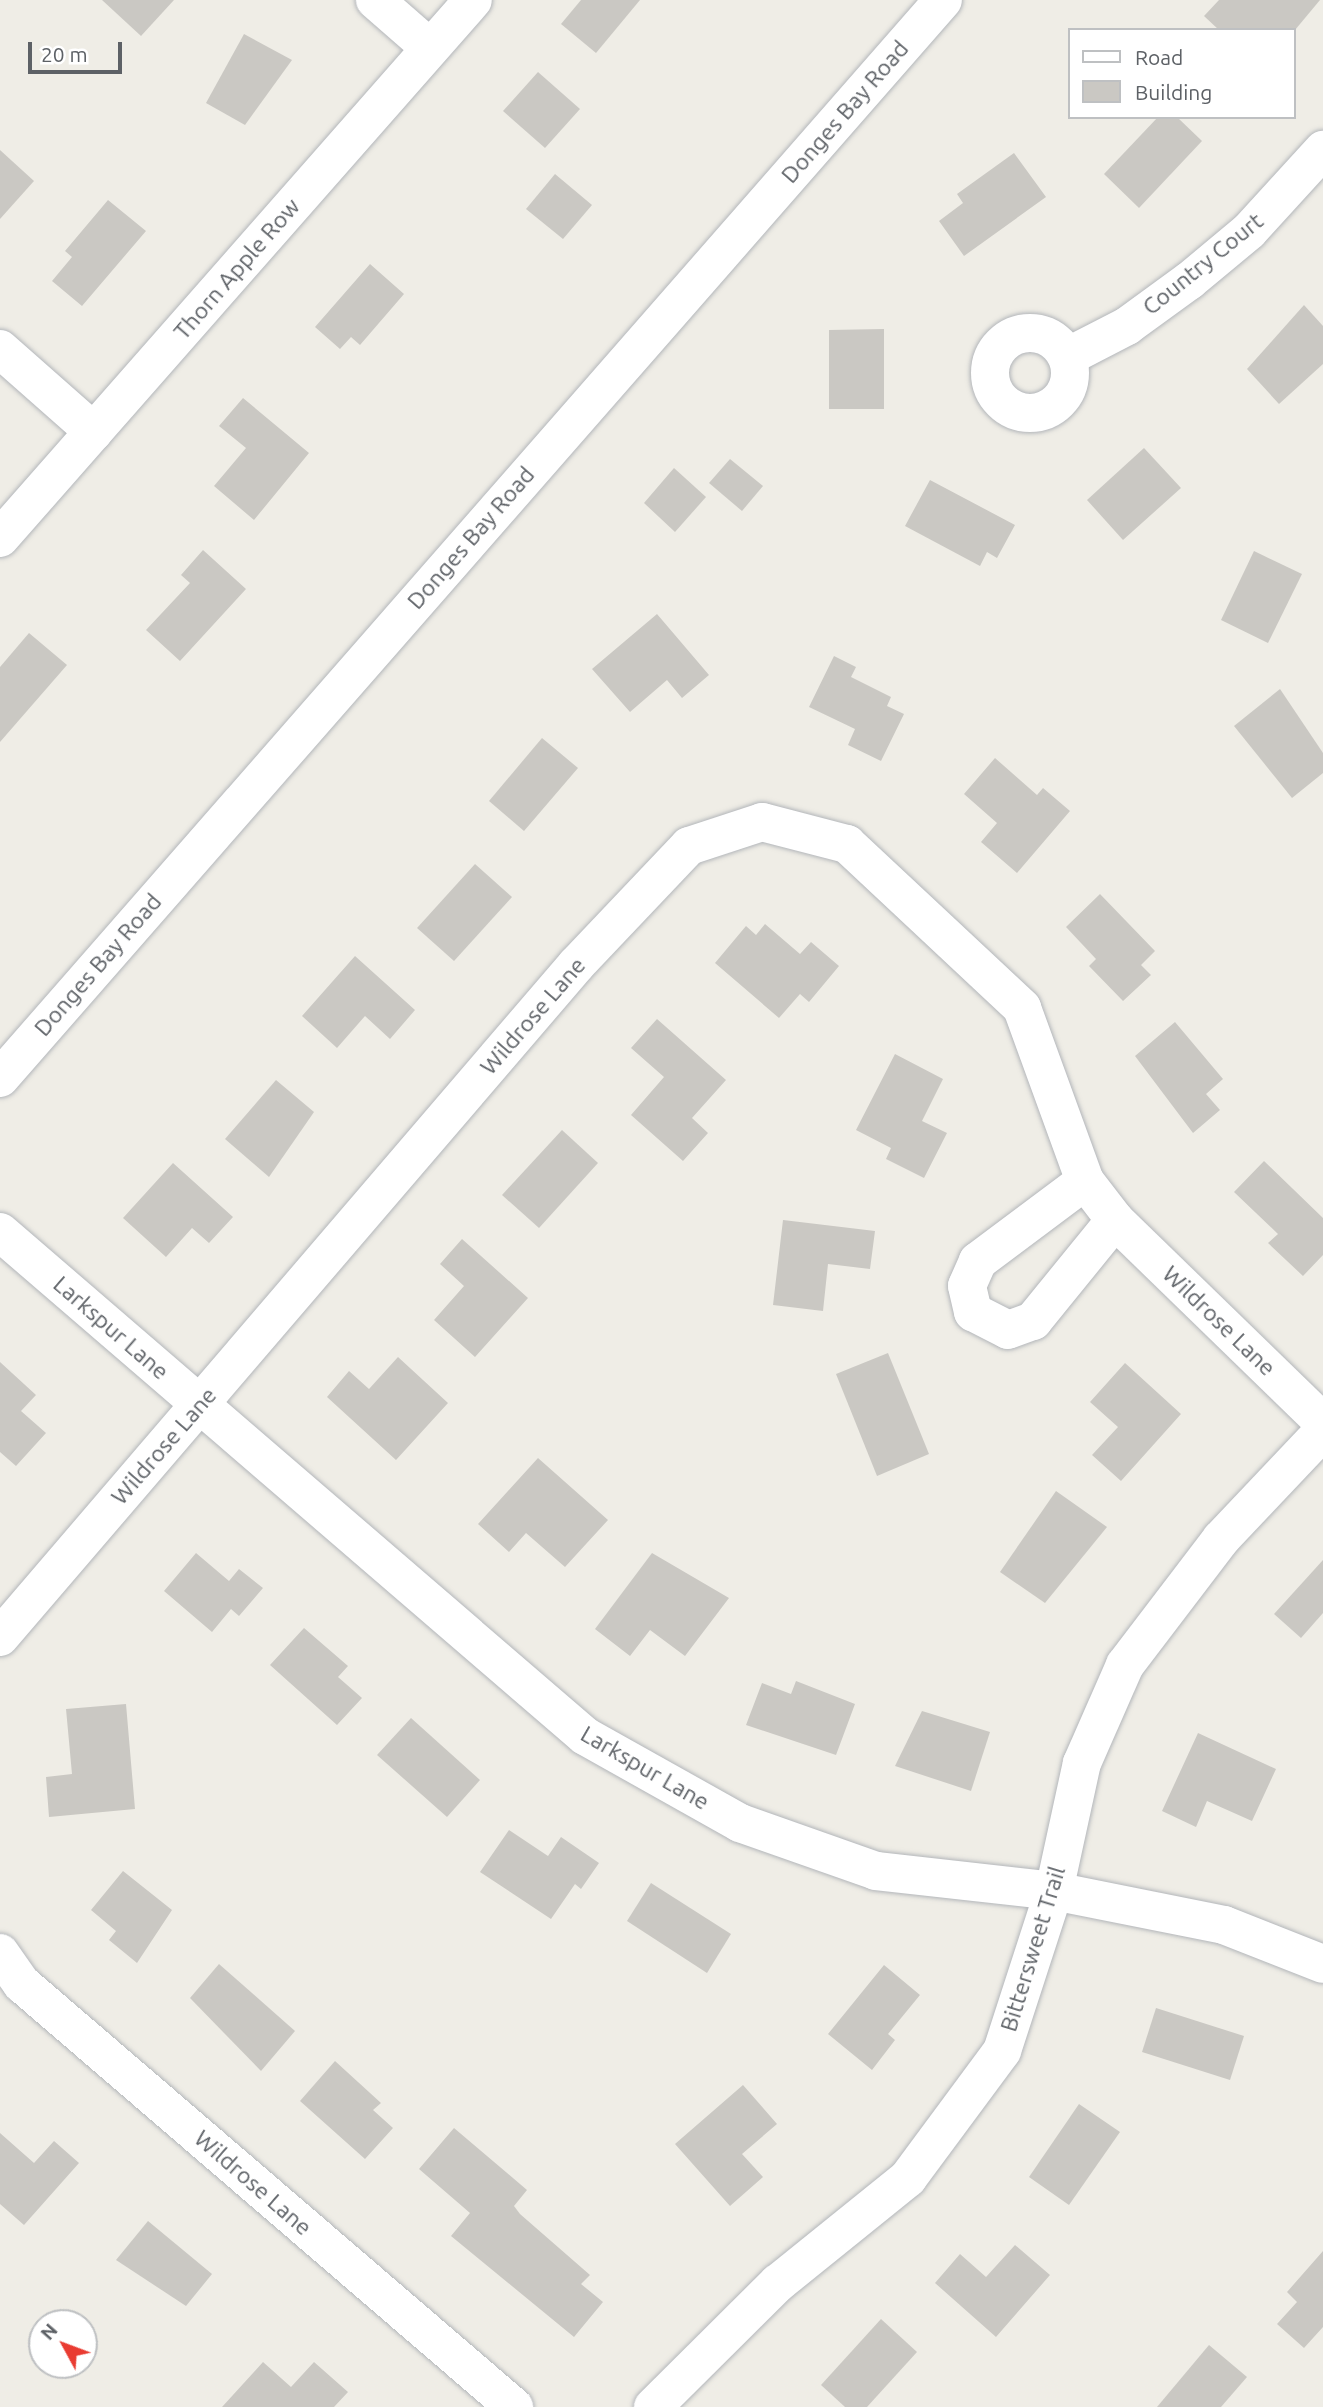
<!DOCTYPE html>
<style>
body{margin:0}
#map{position:relative;width:1323px;height:2407px;overflow:hidden;background:#efede6;font-family:Ubuntu,sans-serif}
div>[style]{position:absolute}
[style*='--x']{left:calc(var(--x)*1px);top:calc(var(--y)*1px);width:calc(var(--w)*1px);rotate:calc(var(--a)*1deg)}
.building>*{inset:0;background:#cac8c3}
.roads{filter:drop-shadow(0 0 2px #b3b6ba) drop-shadow(0 0 2px #b3b6ba)}
.minor>*{height:38px;margin:-19px;padding:0 19px;transform-origin:19px;border-radius:19px;background:#fff}
.minor>.ring{margin:-19px;padding:0;box-sizing:content-box;background:none;border:38px solid #fff;border-radius:50%}
span{translate:-50% -50%;white-space:nowrap;text-align:center;line-height:1.15;-webkit-text-stroke:5px #fff;paint-order:stroke}
.street-label{font-size:23px;color:#5d6166}
.legend{position:absolute;left:1068px;top:28px;width:228px;height:91px;box-sizing:border-box;background:#fff;border:2px solid #bec0c2;margin:0;padding:9px 12px;list-style:none;font-size:21px;color:#5d6166}
.legend li{display:flex;align-items:center;gap:14px;height:35px}
.legend b{width:35px;border:2px solid #bec0c2}
.north{position:absolute;left:28px;top:2309px;width:70px;height:70px;box-sizing:border-box;background:#fff;border:2px solid #bec0c2;border-radius:50%;rotate:311deg;font-size:19px;font-weight:700;line-height:28px;text-align:center;color:#5d6166}
.north::after{content:'';display:block;margin:auto;width:24px;height:32px;background:#e93c32;clip-path:polygon(50% 0,100% 100%,50% 72%,0 100%)}
.scale{position:absolute;left:28px;top:42px;width:94px;height:32px;box-sizing:border-box;border:4px solid #5d6166;border-top:0;padding-left:9px;font-size:21px;line-height:24px;white-space:nowrap;color:#5d6166;-webkit-text-stroke:5px #fff;paint-order:stroke}
</style>
<div id="map">
<div class="building">
<div style="clip-path:polygon(102px 0,174px 0,141px 36px)"></div>
<div style="clip-path:polygon(581px 0,640px 0,596px 53px,561px 24px)"></div>
<div style="clip-path:polygon(1219px 0,1320px 0,1295px 30px,1219px 30px,1204px 16px)"></div>
<div style="clip-path:polygon(244px 34px,292px 60px,245px 125px,206px 103px)"></div>
<div style="clip-path:polygon(538px 72px,580px 109px,545px 148px,503px 111px)"></div>
<div style="clip-path:polygon(1158px 117px,1177px 117px,1202px 141px,1139px 208px,1104px 174px)"></div>
<div style="clip-path:polygon(0 150px,34px 181px,0 219px)"></div>
<div style="clip-path:polygon(1014px 153px,1046px 197px,964px 256px,939px 221px,963px 203px,957px 194px)"></div>
<div style="clip-path:polygon(555px 174px,592px 205px,563px 239px,526px 209px)"></div>
<div style="clip-path:polygon(108px 200px,146px 231px,82px 306px,52px 281px,72px 257px,65px 251px)"></div>
<div style="clip-path:polygon(370px 264px,404px 294px,360px 345px,351px 337px,340px 349px,315px 327px)"></div>
<div style="clip-path:polygon(1304px 305px,1323px 326px,1323px 364px,1279px 404px,1247px 369px)"></div>
<div style="clip-path:polygon(884px 329px,884px 409px,829px 409px,829px 330px)"></div>
<div style="clip-path:polygon(243px 398px,309px 453px,254px 520px,214px 486px,246px 448px,219px 426px)"></div>
<div style="clip-path:polygon(1144px 448px,1181px 488px,1123px 540px,1087px 500px)"></div>
<div style="clip-path:polygon(730px 459px,763px 486px,742px 511px,709px 483px)"></div>
<div style="clip-path:polygon(674px 468px,706px 497px,675px 532px,644px 503px)"></div>
<div style="clip-path:polygon(930px 480px,1015px 525px,997px 558px,987px 552px,980px 566px,905px 526px)"></div>
<div style="clip-path:polygon(203px 550px,246px 589px,180px 661px,146px 630px,190px 583px,181px 575px)"></div>
<div style="clip-path:polygon(1254px 551px,1302px 574px,1268px 643px,1221px 620px)"></div>
<div style="clip-path:polygon(657px 614px,709px 675px,682px 698px,667px 680px,630px 712px,592px 669px)"></div>
<div style="clip-path:polygon(29px 633px,67px 665px,0 742px,0 667px)"></div>
<div style="clip-path:polygon(834px 656px,856px 667px,851px 677px,891px 697px,887px 706px,904px 714px,881px 761px,848px 745px,855px 729px,809px 707px)"></div>
<div style="clip-path:polygon(1280px 689px,1323px 753px,1323px 773px,1292px 798px,1234px 726px)"></div>
<div style="clip-path:polygon(542px 738px,578px 768px,524px 831px,489px 801px)"></div>
<div style="clip-path:polygon(995px 758px,1037px 795px,1043px 788px,1070px 811px,1017px 873px,981px 842px,997px 823px,964px 794px)"></div>
<div style="clip-path:polygon(475px 864px,512px 897px,454px 961px,417px 928px)"></div>
<div style="clip-path:polygon(1100px 894px,1155px 951px,1141px 965px,1151px 975px,1123px 1001px,1089px 966px,1096px 959px,1066px 927px)"></div>
<div style="clip-path:polygon(765px 924px,800px 954px,811px 942px,839px 966px,809px 1002px,800px 994px,779px 1018px,715px 963px,746px 926px,756px 935px)"></div>
<div style="clip-path:polygon(355px 956px,415px 1010px,390px 1039px,365px 1016px,337px 1048px,302px 1016px)"></div>
<div style="clip-path:polygon(657px 1019px,726px 1080px,692px 1118px,708px 1133px,683px 1161px,631px 1115px,664px 1077px,631px 1048px)"></div>
<div style="clip-path:polygon(1175px 1022px,1223px 1079px,1206px 1094px,1220px 1110px,1193px 1133px,1135px 1056px)"></div>
<div style="clip-path:polygon(895px 1054px,943px 1079px,922px 1121px,947px 1133px,924px 1178px,886px 1159px,891px 1148px,856px 1130px)"></div>
<div style="clip-path:polygon(276px 1080px,314px 1112px,269px 1177px,225px 1139px)"></div>
<div style="clip-path:polygon(562px 1130px,598px 1163px,539px 1228px,502px 1195px)"></div>
<div style="clip-path:polygon(1264px 1161px,1323px 1218px,1323px 1255px,1303px 1276px,1268px 1243px,1278px 1234px,1234px 1192px)"></div>
<div style="clip-path:polygon(173px 1163px,233px 1217px,209px 1243px,192px 1228px,166px 1257px,123px 1218px)"></div>
<div style="clip-path:polygon(783px 1220px,875px 1231px,870px 1269px,828px 1264px,823px 1311px,773px 1305px)"></div>
<div style="clip-path:polygon(462px 1239px,528px 1298px,475px 1357px,434px 1320px,464px 1286px,440px 1264px)"></div>
<div style="clip-path:polygon(888px 1353px,929px 1454px,877px 1476px,836px 1374px)"></div>
<div style="clip-path:polygon(398px 1357px,448px 1403px,396px 1460px,327px 1397px,349px 1371px,369px 1389px)"></div>
<div style="clip-path:polygon(0 1362px,36px 1395px,21px 1411px,46px 1433px,16px 1466px,0 1452px)"></div>
<div style="clip-path:polygon(1125px 1363px,1181px 1414px,1121px 1481px,1092px 1455px,1118px 1427px,1090px 1402px)"></div>
<div style="clip-path:polygon(538px 1458px,608px 1520px,565px 1567px,526px 1533px,509px 1552px,478px 1524px)"></div>
<div style="clip-path:polygon(1056px 1491px,1107px 1527px,1045px 1603px,1000px 1572px)"></div>
<div style="clip-path:polygon(196px 1553px,229px 1581px,239px 1569px,263px 1588px,239px 1616px,231px 1609px,212px 1632px,164px 1591px)"></div>
<div style="clip-path:polygon(652px 1553px,729px 1598px,685px 1656px,650px 1630px,630px 1656px,595px 1629px)"></div>
<div style="clip-path:polygon(1323px 1560px,1323px 1613px,1301px 1638px,1274px 1614px)"></div>
<div style="clip-path:polygon(304px 1628px,348px 1666px,338px 1677px,362px 1698px,337px 1725px,270px 1665px)"></div>
<div style="clip-path:polygon(796px 1681px,855px 1704px,836px 1755px,746px 1725px,762px 1683px,791px 1694px)"></div>
<div style="clip-path:polygon(126px 1704px,135px 1809px,49px 1817px,46px 1777px,72px 1774px,66px 1709px)"></div>
<div style="clip-path:polygon(922px 1711px,990px 1732px,971px 1791px,895px 1766px)"></div>
<div style="clip-path:polygon(411px 1718px,480px 1780px,447px 1817px,377px 1755px)"></div>
<div style="clip-path:polygon(1198px 1733px,1276px 1769px,1252px 1821px,1207px 1801px,1196px 1827px,1162px 1811px)"></div>
<div style="clip-path:polygon(509px 1830px,548px 1856px,561px 1837px,599px 1863px,581px 1889px,575px 1884px,551px 1919px,480px 1872px)"></div>
<div style="clip-path:polygon(123px 1871px,172px 1910px,137px 1963px,109px 1940px,116px 1931px,91px 1910px)"></div>
<div style="clip-path:polygon(651px 1883px,731px 1934px,707px 1973px,627px 1921px)"></div>
<div style="clip-path:polygon(219px 1964px,295px 2031px,261px 2071px,190px 1998px)"></div>
<div style="clip-path:polygon(884px 1965px,920px 1995px,888px 2034px,895px 2040px,872px 2070px,828px 2034px)"></div>
<div style="clip-path:polygon(1156px 2008px,1244px 2036px,1230px 2080px,1142px 2052px)"></div>
<div style="clip-path:polygon(335px 2061px,381px 2103px,373px 2110px,393px 2128px,365px 2159px,300px 2101px)"></div>
<div style="clip-path:polygon(743px 2085px,777px 2124px,742px 2154px,763px 2177px,730px 2206px,675px 2144px)"></div>
<div style="clip-path:polygon(1079px 2104px,1120px 2132px,1069px 2205px,1029px 2177px)"></div>
<div style="clip-path:polygon(454px 2128px,527px 2190px,514px 2206px,520px 2214px,590px 2275px,581px 2284px,603px 2302px,574px 2337px,451px 2236px,470px 2213px,419px 2169px)"></div>
<div style="clip-path:polygon(0 2133px,34px 2163px,54px 2141px,79px 2163px,24px 2225px,0 2204px)"></div>
<div style="clip-path:polygon(148px 2221px,212px 2274px,186px 2306px,116px 2260px)"></div>
<div style="clip-path:polygon(1015px 2245px,1050px 2275px,996px 2337px,935px 2283px,960px 2254px,986px 2277px)"></div>
<div style="clip-path:polygon(1323px 2251px,1323px 2327px,1304px 2348px,1277px 2324px,1297px 2302px,1287px 2292px)"></div>
<div style="clip-path:polygon(881px 2319px,917px 2352px,867px 2407px,845px 2407px,821px 2385px)"></div>
<div style="clip-path:polygon(1209px 2345px,1247px 2377px,1221px 2407px,1157px 2407px)"></div>
<div style="clip-path:polygon(263px 2362px,291px 2387px,314px 2362px,348px 2392px,334px 2407px,222px 2407px)"></div>
</div>
<div class="roads">
<div class="minor">
<div style="--x:375;--y:0;--w:73;--a:41.1"></div>
<div class="ring" style="left:990px;top:333px;width:42px;height:42px"></div>
<div style="--x:0;--y:349;--w:125;--a:41.4"></div>
<div style="--x:1067;--y:357;--w:68;--a:-27.3"></div>
<div style="--x:1127;--y:326;--w:77;--a:-36"></div>
<div style="--x:1189;--y:281;--w:78;--a:-39.8"></div>
<div style="--x:1249;--y:231;--w:110;--a:-47.6"></div>
<div style="--x:0;--y:538;--w:716;--a:-48.68"></div>
<div style="--x:0;--y:1078;--w:1432;--a:-48.82"></div>
<div style="--x:1085;--y:1181;--w:134;--a:143.2"></div>
<div style="--x:978;--y:1261;--w:27;--a:114"></div>
<div style="--x:967;--y:1286;--w:27;--a:77"></div>
<div style="--x:973;--y:1312;--w:39;--a:27"></div>
<div style="--x:1008;--y:1330;--w:27;--a:-20"></div>
<div style="--x:1033;--y:1321;--w:130;--a:-50.9"></div>
<div style="--x:0;--y:1232;--w:772;--a:40.75"></div>
<div style="--x:585;--y:1736;--w:178;--a:29.3"></div>
<div style="--x:740;--y:1823;--w:144;--a:19.4"></div>
<div style="--x:876;--y:1871;--w:179;--a:6.4"></div>
<div style="--x:1054;--y:1891;--w:173;--a:11.3"></div>
<div style="--x:1224;--y:1925;--w:106;--a:21.5"></div>
<div style="--x:0;--y:1637;--w:885;--a:-49.4"></div>
<div style="--x:576;--y:965;--w:164;--a:-46.5"></div>
<div style="--x:689;--y:846;--w:77;--a:-18.2"></div>
<div style="--x:762;--y:822;--w:88;--a:14.5"></div>
<div style="--x:847;--y:844;--w:240;--a:43.1"></div>
<div style="--x:1022;--y:1008;--w:184;--a:70"></div>
<div style="--x:1085;--y:1181;--w:49;--a:52.4"></div>
<div style="--x:1115;--y:1220;--w:290;--a:44.2"></div>
<div style="--x:0;--y:1953;--w:38;--a:55"></div>
<div style="--x:22;--y:1984;--w:649;--a:40.69"></div>
<div style="--x:653;--y:2407;--w:176;--a:-44.8"></div>
<div style="--x:778;--y:2283;--w:167;--a:-38.9"></div>
<div style="--x:908;--y:2178;--w:158;--a:-53.5"></div>
<div style="--x:1002;--y:2051;--w:168;--a:-72"></div>
<div style="--x:1054;--y:1891;--w:131;--a:-77.7"></div>
<div style="--x:1082;--y:1763;--w:107;--a:-66.3"></div>
<div style="--x:1125;--y:1665;--w:158;--a:-52.7"></div>
<div style="--x:1221;--y:1539;--w:149;--a:-46.6"></div>
</div>
</div>
<div class="street-label">
<span style="left:845px;top:112px;rotate:-49deg">Donges Bay Road</span>
<span style="left:1203px;top:264px;rotate:-39deg">Country Court</span>
<span style="left:237px;top:269px;rotate:-49deg">Thorn Apple Row</span>
<span style="left:471px;top:538px;rotate:-49deg">Donges Bay Road</span>
<span style="left:98px;top:965px;rotate:-49deg">Donges Bay Road</span>
<span style="left:533px;top:1016px;rotate:-49deg">Wildrose Lane</span>
<span style="left:1219px;top:1321px;rotate:44deg">Wildrose Lane</span>
<span style="left:111px;top:1328px;rotate:41deg">Larkspur Lane</span>
<span style="left:164px;top:1446px;rotate:-49deg">Wildrose Lane</span>
<span style="left:645px;top:1768px;rotate:30deg">Larkspur Lane</span>
<span style="left:1033px;top:1949px;rotate:-73deg">Bittersweet Trail</span>
<span style="left:253px;top:2183px;rotate:41deg">Wildrose Lane</span>
</div>
<ul class="legend">
<li><b style="height:9px;background:#fff"></b>Road</li>
<li><b style="height:19px;background:#cac8c3"></b>Building</li>
</ul>
<div class="north">N</div>
<div class="scale">20 m</div>
</div>
